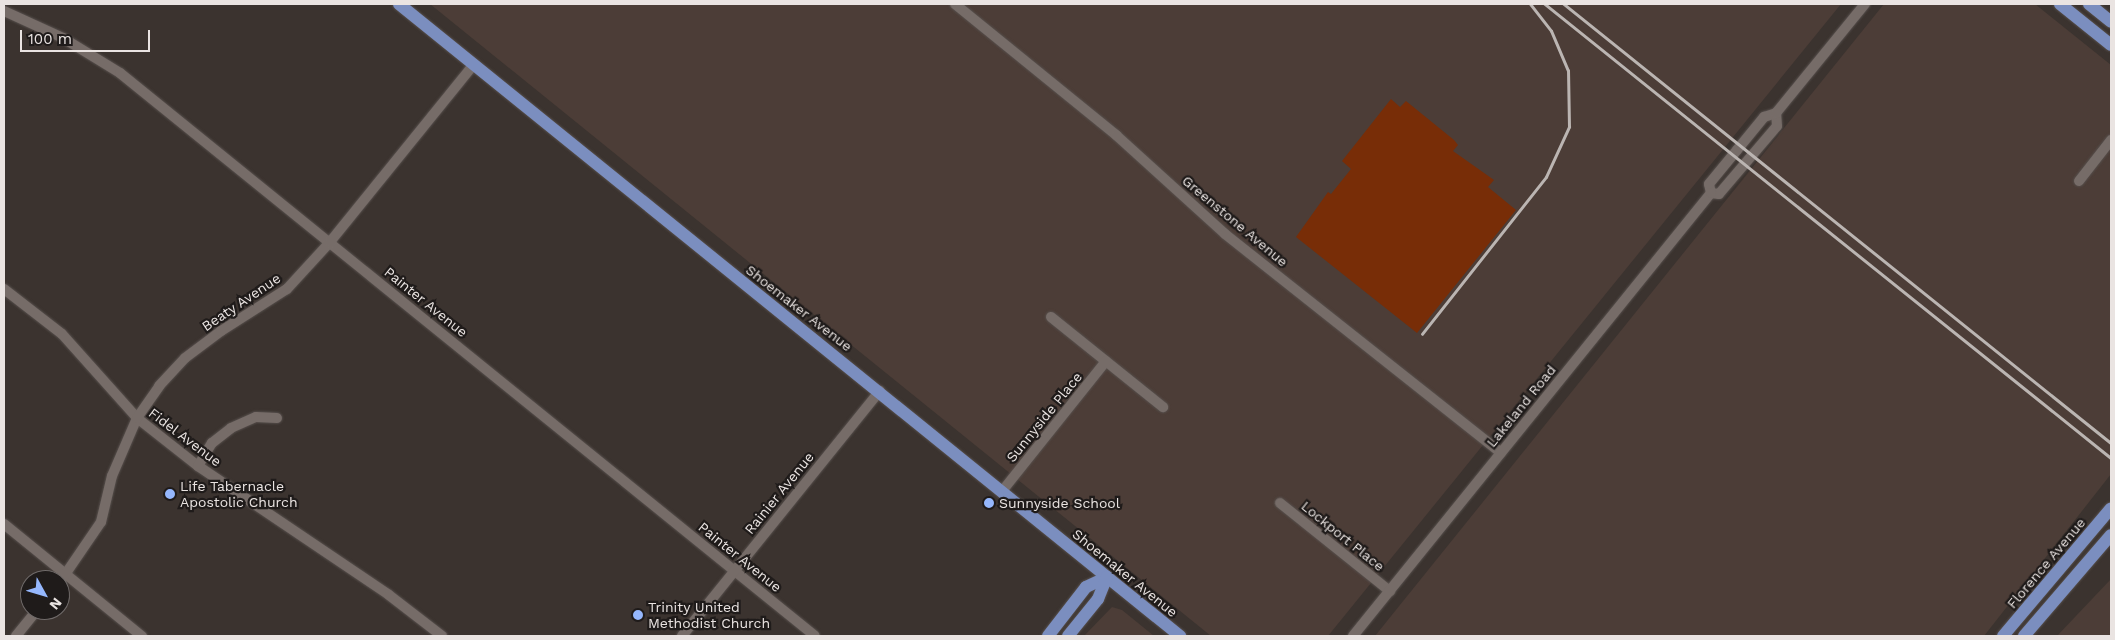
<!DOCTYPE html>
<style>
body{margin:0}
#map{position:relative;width:2115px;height:640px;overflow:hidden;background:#3b332f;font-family:"Work Sans",sans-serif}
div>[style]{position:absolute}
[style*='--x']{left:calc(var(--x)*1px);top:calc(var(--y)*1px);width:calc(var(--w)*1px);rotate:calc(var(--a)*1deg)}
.built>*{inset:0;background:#4c3d37}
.building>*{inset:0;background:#782d07}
.roads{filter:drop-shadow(0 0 1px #564f4c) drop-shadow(0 0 1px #564f4c)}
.minor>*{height:10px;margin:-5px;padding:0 5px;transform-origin:5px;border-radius:5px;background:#766c68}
.major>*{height:12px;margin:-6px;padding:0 6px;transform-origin:6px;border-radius:6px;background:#7b8ebf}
.rail>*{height:2.5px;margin:-1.25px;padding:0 1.25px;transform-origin:1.25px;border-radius:1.25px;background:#bbb5b2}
.dots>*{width:14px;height:14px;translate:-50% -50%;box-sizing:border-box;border:2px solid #1f1b1a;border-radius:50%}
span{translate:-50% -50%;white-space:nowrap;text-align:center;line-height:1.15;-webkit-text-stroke:4.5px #1f1b1a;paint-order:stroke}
.street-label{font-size:14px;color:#eae4e2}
.poi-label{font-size:14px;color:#eae4e2}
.left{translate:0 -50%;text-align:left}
.frame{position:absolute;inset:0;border:5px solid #eae4e2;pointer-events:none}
.north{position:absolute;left:20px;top:570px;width:50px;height:50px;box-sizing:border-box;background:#1f1b1a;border:1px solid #706b6a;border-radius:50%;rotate:129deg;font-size:14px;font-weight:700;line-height:20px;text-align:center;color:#eae4e2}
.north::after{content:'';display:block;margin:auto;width:18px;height:22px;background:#95b7fd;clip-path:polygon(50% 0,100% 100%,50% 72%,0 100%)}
.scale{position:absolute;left:20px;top:30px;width:130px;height:22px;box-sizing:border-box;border:2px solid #eae4e2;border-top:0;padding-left:6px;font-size:15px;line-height:18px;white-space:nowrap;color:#eae4e2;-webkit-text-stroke:4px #1f1b1a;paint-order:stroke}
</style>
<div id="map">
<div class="built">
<div style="clip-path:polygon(430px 4px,1841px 4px,1328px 636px,1211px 636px)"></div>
<div style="clip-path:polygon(1884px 4px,2035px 4px,2111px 65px,2111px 474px,1984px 636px,1375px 636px)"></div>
<div style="clip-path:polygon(2111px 579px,2111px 636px,2057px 636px)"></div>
<div style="clip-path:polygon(1112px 607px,1122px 610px,1154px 636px,1084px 636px)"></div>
</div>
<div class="building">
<div style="clip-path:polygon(1391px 99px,1400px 107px,1406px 101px,1454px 140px,1458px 145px,1453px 151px,1494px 180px,1488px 187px,1516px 210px,1417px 333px,1296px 237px,1328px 192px,1331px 194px,1351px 169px,1342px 161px)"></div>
</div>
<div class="roads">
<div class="minor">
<div style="--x:955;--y:4;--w:208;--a:39.1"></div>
<div style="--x:1116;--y:135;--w:147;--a:42.2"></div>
<div style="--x:1225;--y:234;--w:352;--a:38.4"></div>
<div style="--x:4;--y:11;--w:65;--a:24.6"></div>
<div style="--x:63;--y:38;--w:67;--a:31.6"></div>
<div style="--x:120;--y:73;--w:894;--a:39.01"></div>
<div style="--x:2079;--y:181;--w:52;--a:-52"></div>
<div style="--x:1711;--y:193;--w:8;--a:7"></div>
<div style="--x:1719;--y:194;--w:89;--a:-49.5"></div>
<div style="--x:1777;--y:126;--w:13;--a:-94"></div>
<div style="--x:4;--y:289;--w:73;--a:37.8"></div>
<div style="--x:62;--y:334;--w:113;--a:48.2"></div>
<div style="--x:137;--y:418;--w:78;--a:38.2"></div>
<div style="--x:198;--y:466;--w:230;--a:34"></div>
<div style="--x:389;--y:595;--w:67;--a:37.7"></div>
<div style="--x:1051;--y:317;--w:144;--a:38.8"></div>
<div style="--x:198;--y:466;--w:27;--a:-59"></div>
<div style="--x:212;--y:443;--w:24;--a:-38"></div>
<div style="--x:231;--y:428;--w:27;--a:-24"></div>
<div style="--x:256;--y:417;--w:21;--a:3"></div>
<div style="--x:1003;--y:490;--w:165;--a:-51.4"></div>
<div style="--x:1280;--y:503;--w:141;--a:38.7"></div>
<div style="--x:4;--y:524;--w:178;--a:39.1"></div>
<div style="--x:60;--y:582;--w:73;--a:-55.7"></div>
<div style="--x:101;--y:522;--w:47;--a:-76.6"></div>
<div style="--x:112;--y:476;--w:63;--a:-66.7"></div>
<div style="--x:137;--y:418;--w:39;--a:-55"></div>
<div style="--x:159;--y:386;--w:38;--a:-47"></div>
<div style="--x:185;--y:358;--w:45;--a:-36.9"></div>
<div style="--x:221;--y:331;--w:78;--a:-32.5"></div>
<div style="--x:287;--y:289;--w:64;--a:-47.5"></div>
<div style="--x:330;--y:242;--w:229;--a:-51"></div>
<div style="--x:16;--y:636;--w:33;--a:-51"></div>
<div style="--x:682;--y:636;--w:315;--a:-51.1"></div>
<div style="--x:1353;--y:636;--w:570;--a:-51.06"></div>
<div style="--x:1711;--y:193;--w:9;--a:-103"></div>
<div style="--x:1709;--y:184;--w:44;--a:-50.5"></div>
<div style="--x:1737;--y:150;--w:43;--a:-50.7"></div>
<div style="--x:1764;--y:117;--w:13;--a:-18"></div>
<div style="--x:1776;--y:113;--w:141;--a:-50.8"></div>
</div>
<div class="major">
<div style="--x:399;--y:4;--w:1005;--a:38.98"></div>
<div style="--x:2060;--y:4;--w:65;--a:38.8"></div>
<div style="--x:2089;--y:4;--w:28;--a:39"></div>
<div style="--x:1048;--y:636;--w:62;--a:-52.2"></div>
<div style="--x:1086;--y:587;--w:23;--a:-25"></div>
<div style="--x:1068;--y:636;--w:48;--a:-51"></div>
<div style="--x:1098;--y:599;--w:24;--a:-68"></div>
<div style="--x:2003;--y:636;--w:167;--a:-49.8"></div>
<div style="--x:2024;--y:636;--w:133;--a:-49.3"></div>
</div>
</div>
<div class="rail">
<div style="--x:1545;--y:4;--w:726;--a:38.73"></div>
<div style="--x:1564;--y:4;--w:701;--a:38.75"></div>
<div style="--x:1422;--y:334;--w:200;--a:-51.7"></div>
<div style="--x:1546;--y:177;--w:55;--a:-65.3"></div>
<div style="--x:1569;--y:127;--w:56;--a:-91"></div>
<div style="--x:1568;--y:71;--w:43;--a:-113"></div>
<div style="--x:1551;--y:31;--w:34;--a:-128"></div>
</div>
<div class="dots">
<div style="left:170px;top:494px;background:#95b7fd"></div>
<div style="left:989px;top:503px;background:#95b7fd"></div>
<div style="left:638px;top:615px;background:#95b7fd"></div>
</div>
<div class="street-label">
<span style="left:1235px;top:221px;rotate:40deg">Greenstone Avenue</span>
<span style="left:241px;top:302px;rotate:-34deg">Beaty Avenue</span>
<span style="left:426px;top:302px;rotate:39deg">Painter Avenue</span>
<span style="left:799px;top:308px;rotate:38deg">Shoemaker Avenue</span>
<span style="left:1521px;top:406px;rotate:-51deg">Lakeland Road</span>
<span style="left:1044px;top:417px;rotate:-51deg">Sunnyside Place</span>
<span style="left:185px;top:437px;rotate:37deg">Fidel Avenue</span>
<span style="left:779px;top:493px;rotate:-51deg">Rainier Avenue</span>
<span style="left:1343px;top:536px;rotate:39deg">Lockport Place</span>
<span style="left:740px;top:557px;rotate:39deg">Painter Avenue</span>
<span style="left:2046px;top:563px;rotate:-50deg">Florence Avenue</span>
<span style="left:1125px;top:573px;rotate:39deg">Shoemaker Avenue</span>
</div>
<div class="poi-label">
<span class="left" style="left:180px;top:494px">Life Tabernacle<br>Apostolic Church</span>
<span class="left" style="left:999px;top:503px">Sunnyside School</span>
<span class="left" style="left:648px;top:615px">Trinity United<br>Methodist Church</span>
</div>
<div class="frame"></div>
<div class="north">N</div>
<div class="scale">100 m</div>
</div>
